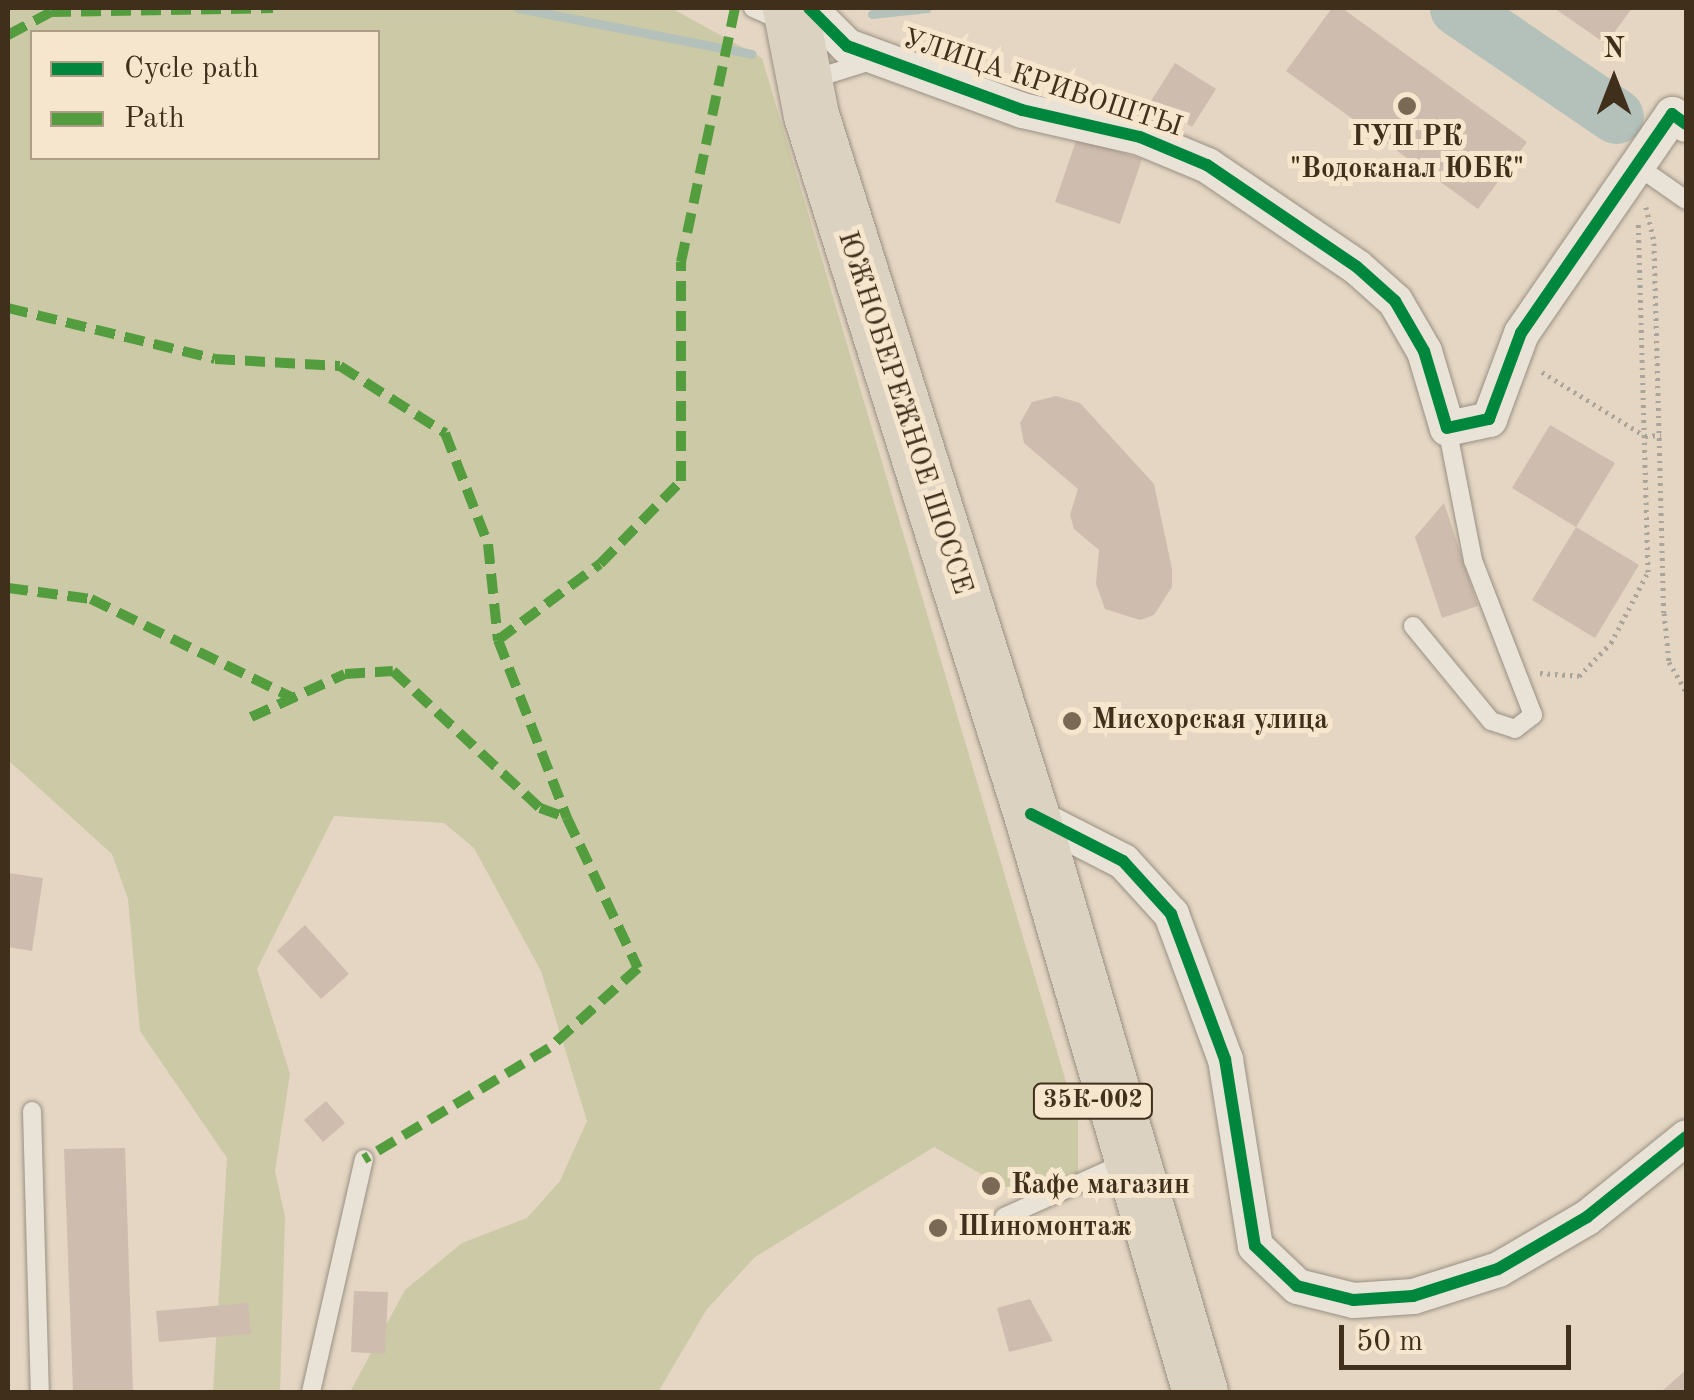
<!DOCTYPE html>
<meta charset="utf-8">
<style>
body{margin:0}
#map{position:relative;width:1694px;height:1400px;overflow:hidden;background:#e4d6c2;font-family:"Old Standard TT",serif}
div>[style]{position:absolute}
[style*='--x']{left:calc(var(--x)*1px);top:calc(var(--y)*1px);width:calc(var(--w)*1px);rotate:calc(var(--a)*1deg)}
.green>*{inset:0;background:#ccc9a6}
.stream>*{height:9px;margin:-4.5px;padding:0 4.5px;transform-origin:4.5px;border-radius:4.5px;background:#b3c1ba}
.river>*{height:55px;margin:-27.5px;padding:0 27.5px;transform-origin:27.5px;border-radius:27.5px;background:#b3c1ba}
.building>*{inset:0;background:#cebcae}
.path>*{height:5px;margin-top:-2.5px;transform-origin:0;background:repeating-linear-gradient(90deg,#aba49a 0 2.5px,transparent 0 7.5px)}
.roads{filter:drop-shadow(0 0 2px #9a9083) drop-shadow(0 0 2px #9a9083)}
.service>*{height:18px;margin:-9px;padding:0 9px;transform-origin:9px;border-radius:9px;background:#e9e2d7}
.minor>*{height:35px;margin:-17.5px;padding:0 17.5px;transform-origin:17.5px;border-radius:17.5px;background:#e9e2d7}
.trunk>*{height:55px;margin:-27.5px;padding:0 27.5px;transform-origin:27.5px;border-radius:27.5px;background:#dcd2c2}
.quiet>*{height:10px;margin-top:-5px;transform-origin:0;background:repeating-linear-gradient(90deg,#539d3e 0 20px,transparent 0 30px)}
.cycleway>*{height:12px;margin:-6px;padding:0 6px;transform-origin:6px;border-radius:6px;background:#00873e}
.dots>*{width:28px;height:28px;translate:-50% -50%;box-sizing:border-box;border:5px solid #f7e6ce;border-radius:50%}
span{translate:-50% -50%;white-space:nowrap;text-align:center;line-height:1.15;-webkit-text-stroke:10px #f7e6ce;paint-order:stroke}
.shield-label span{padding:2px 8px;background:#f7e6ce;border:2px solid;border-radius:8px;-webkit-text-stroke-width:0}
.shield-label{font-size:25px;color:#402f1b;font-weight:700}
.street-label{font-size:28px;color:#402f1b}
.poi-label{font-size:28px;color:#402f1b;font-weight:700}
.left{translate:0 -50%;text-align:left}
.frame{position:absolute;inset:0;border:10px solid #402f1b;pointer-events:none}
.legend{position:absolute;left:30px;top:30px;width:350px;height:130px;box-sizing:border-box;background:#f7e6ce;border:2px solid #ae9d86;margin:0;padding:12px 18px;list-style:none;font-size:30px;color:#402f1b}
.legend li{display:flex;align-items:center;gap:20px;height:50px}
.legend b{width:50px;border:2px solid #ae9d86}
.north{position:absolute;left:1564px;top:30px;width:100px;height:100px;-webkit-text-stroke:8px #f7e6ce;paint-order:stroke;rotate:0deg;font-size:28px;font-weight:700;line-height:40px;text-align:center;color:#402f1b}
.north::after{content:'';display:block;margin:auto;width:35px;height:45px;background:#402f1b;clip-path:polygon(50% 0,100% 100%,50% 72%,0 100%)}
.scale{position:absolute;left:1339px;top:1325px;width:232px;height:45px;box-sizing:border-box;border:5px solid #402f1b;border-top:0;padding-left:12px;font-size:30px;line-height:35px;white-space:nowrap;color:#402f1b;-webkit-text-stroke:8px #f7e6ce;paint-order:stroke}
</style>
<div id="map">
<div class="green">
<div style="clip-path:polygon(evenodd,8px 8px,671px 8px,762px 58px,1078px 1122px,1078px 1185px,1004px 1187px,934px 1147px,755px 1257px,707px 1309px,658px 1392px,350px 1392px,405px 1290px,462px 1243px,527px 1218px,560px 1181px,587px 1121px,541px 971px,474px 848px,444px 823px,334px 816px,257px 969px,290px 1074px,275px 1171px,285px 1217px,280px 1392px,213px 1392px,227px 1158px,140px 1031px,128px 899px,112px 854px,8px 760px,8px 8px,32px 32px,378px 32px,378px 158px,32px 158px,32px 32px)"></div>
</div>
<div class="stream">
<div style="--x:518;--y:8;--w:238;--a:11.1"></div>
<div style="--x:872;--y:14;--w:55;--a:-6.2"></div>
</div>
<div class="river">
<div style="--x:1457;--y:8;--w:192;--a:34.2"></div>
</div>
<div class="building">
<div style="clip-path:polygon(1332px 8px,1342px 8px,1527px 142px,1478px 209px,1286px 71px)"></div>
<div style="clip-path:polygon(1554px 8px,1632px 8px,1606px 44px)"></div>
<div style="clip-path:polygon(1175px 63px,1216px 89px,1192px 127px,1151px 101px)"></div>
<div style="clip-path:polygon(1077px 138px,1142px 159px,1120px 224px,1055px 202px)"></div>
<div style="clip-path:polygon(1056px 396px,1080px 403px,1154px 484px,1172px 569px,1172px 587px,1154px 615px,1140px 620px,1105px 609px,1096px 584px,1099px 550px,1074px 529px,1070px 515px,1078px 489px,1024px 443px,1020px 423px,1032px 402px)"></div>
<div style="clip-path:polygon(1550px 425px,1615px 463px,1576px 527px,1512px 488px)"></div>
<div style="clip-path:polygon(1444px 503px,1478px 606px,1442px 618px,1415px 537px)"></div>
<div style="clip-path:polygon(1576px 527px,1639px 565px,1595px 638px,1532px 600px)"></div>
<div style="clip-path:polygon(8px 873px,43px 878px,32px 951px,8px 947px)"></div>
<div style="clip-path:polygon(305px 925px,349px 974px,321px 999px,277px 951px)"></div>
<div style="clip-path:polygon(326px 1101px,345px 1123px,323px 1142px,304px 1120px)"></div>
<div style="clip-path:polygon(125px 1148px,133px 1392px,73px 1392px,64px 1149px)"></div>
<div style="clip-path:polygon(354px 1291px,388px 1292px,385px 1354px,351px 1352px)"></div>
<div style="clip-path:polygon(1030px 1299px,1053px 1341px,1009px 1352px,997px 1308px)"></div>
<div style="clip-path:polygon(248px 1303px,251px 1334px,159px 1342px,156px 1311px)"></div>
<div style="clip-path:polygon(1686px 1370px,1686px 1392px,1661px 1392px)"></div>
</div>
<div class="path">
<div style="--x:1646;--y:207;--w:37;--a:77"></div>
<div style="--x:1654;--y:243;--w:370;--a:88.5"></div>
<div style="--x:1664;--y:613;--w:49;--a:84.2"></div>
<div style="--x:1669;--y:662;--w:34;--a:60"></div>
<div style="--x:1542;--y:372;--w:121;--a:31.9"></div>
<div style="--x:1645;--y:436;--w:16;--a:-4"></div>
<div style="--x:1540;--y:673;--w:39;--a:4"></div>
<div style="--x:1579;--y:676;--w:46;--a:-45.9"></div>
<div style="--x:1611;--y:643;--w:80;--a:-62.5"></div>
<div style="--x:1648;--y:572;--w:348;--a:-91.6"></div>
</div>
<div class="roads">
<div class="service">
<div style="--x:753;--y:8;--w:20;--a:24"></div>
<div style="--x:818;--y:91;--w:16;--a:-72"></div>
<div style="--x:823;--y:76;--w:47;--a:-17.3"></div>
<div style="--x:1636;--y:165;--w:61;--a:35"></div>
<div style="--x:1413;--y:626;--w:123;--a:50.6"></div>
<div style="--x:1491;--y:721;--w:25;--a:18"></div>
<div style="--x:1515;--y:729;--w:23;--a:-38"></div>
<div style="--x:1533;--y:715;--w:166;--a:-111.2"></div>
<div style="--x:1473;--y:560;--w:135;--a:-101.1"></div>
<div style="--x:32;--y:1111;--w:281;--a:88.4"></div>
<div style="--x:1004;--y:1217;--w:120;--a:-24.2"></div>
<div style="--x:311;--y:1392;--w:239;--a:-77.2"></div>
</div>
<div class="minor">
<div style="--x:809;--y:8;--w:54;--a:45"></div>
<div style="--x:847;--y:46;--w:186;--a:20.1"></div>
<div style="--x:1022;--y:110;--w:121;--a:12.9"></div>
<div style="--x:1140;--y:137;--w:73;--a:22.7"></div>
<div style="--x:1207;--y:165;--w:181;--a:34.2"></div>
<div style="--x:1357;--y:267;--w:51;--a:41.8"></div>
<div style="--x:1395;--y:301;--w:58;--a:59.9"></div>
<div style="--x:1424;--y:351;--w:80;--a:73.4"></div>
<div style="--x:1447;--y:428;--w:43;--a:-12.1"></div>
<div style="--x:1489;--y:419;--w:92;--a:-69.6"></div>
<div style="--x:1521;--y:333;--w:266;--a:-55.4"></div>
<div style="--x:1672;--y:114;--w:17;--a:36"></div>
<div style="--x:1031;--y:814;--w:103;--a:27.1"></div>
<div style="--x:1123;--y:861;--w:72;--a:47.8"></div>
<div style="--x:1171;--y:914;--w:155;--a:69.6"></div>
<div style="--x:1225;--y:1059;--w:189;--a:80.9"></div>
<div style="--x:1255;--y:1246;--w:58;--a:43.6"></div>
<div style="--x:1297;--y:1286;--w:58;--a:14"></div>
<div style="--x:1353;--y:1300;--w:60;--a:-3.8"></div>
<div style="--x:1413;--y:1296;--w:89;--a:-17.6"></div>
<div style="--x:1498;--y:1269;--w:103;--a:-30.3"></div>
<div style="--x:1587;--y:1217;--w:127;--a:-38.9"></div>
</div>
<div class="trunk">
<div style="--x:790;--y:8;--w:109;--a:78.9"></div>
<div style="--x:811;--y:115;--w:733;--a:72.53"></div>
<div style="--x:1031;--y:814;--w:602;--a:73.7"></div>
</div>
</div>
<div class="quiet">
<div style="--x:8;--y:35;--w:49;--a:-28.1"></div>
<div style="--x:51;--y:12;--w:222;--a:-1"></div>
<div style="--x:8;--y:308;--w:213;--a:13.8"></div>
<div style="--x:215;--y:359;--w:125;--a:3.2"></div>
<div style="--x:340;--y:366;--w:125;--a:32.5"></div>
<div style="--x:445;--y:433;--w:119;--a:68.8"></div>
<div style="--x:488;--y:544;--w:97;--a:84.1"></div>
<div style="--x:498;--y:640;--w:191;--a:68.8"></div>
<div style="--x:567;--y:818;--w:166;--a:64.7"></div>
<div style="--x:638;--y:968;--w:120;--a:138"></div>
<div style="--x:549;--y:1048;--w:216;--a:149"></div>
<div style="--x:8;--y:588;--w:84;--a:7.5"></div>
<div style="--x:91;--y:599;--w:225;--a:26.1"></div>
<div style="--x:498;--y:640;--w:127;--a:-36.7"></div>
<div style="--x:600;--y:564;--w:116;--a:-45.7"></div>
<div style="--x:681;--y:481;--w:219;--a:-90"></div>
<div style="--x:681;--y:262;--w:260;--a:-78"></div>
<div style="--x:251;--y:717;--w:103;--a:-24.6"></div>
<div style="--x:345;--y:674;--w:48;--a:-3.6"></div>
<div style="--x:393;--y:671;--w:201;--a:43"></div>
<div style="--x:540;--y:808;--w:29;--a:20"></div>
</div>
<div class="cycleway">
<div style="--x:809;--y:8;--w:54;--a:45"></div>
<div style="--x:847;--y:46;--w:186;--a:20.1"></div>
<div style="--x:1022;--y:110;--w:121;--a:12.9"></div>
<div style="--x:1140;--y:137;--w:73;--a:22.7"></div>
<div style="--x:1207;--y:165;--w:181;--a:34.2"></div>
<div style="--x:1357;--y:267;--w:51;--a:41.8"></div>
<div style="--x:1395;--y:301;--w:58;--a:59.9"></div>
<div style="--x:1424;--y:351;--w:80;--a:73.4"></div>
<div style="--x:1447;--y:428;--w:43;--a:-12.1"></div>
<div style="--x:1489;--y:419;--w:92;--a:-69.6"></div>
<div style="--x:1521;--y:333;--w:266;--a:-55.4"></div>
<div style="--x:1672;--y:114;--w:17;--a:36"></div>
<div style="--x:1031;--y:814;--w:103;--a:27.1"></div>
<div style="--x:1123;--y:861;--w:72;--a:47.8"></div>
<div style="--x:1171;--y:914;--w:155;--a:69.6"></div>
<div style="--x:1225;--y:1059;--w:189;--a:80.9"></div>
<div style="--x:1255;--y:1246;--w:58;--a:43.6"></div>
<div style="--x:1297;--y:1286;--w:58;--a:14"></div>
<div style="--x:1353;--y:1300;--w:60;--a:-3.8"></div>
<div style="--x:1413;--y:1296;--w:89;--a:-17.6"></div>
<div style="--x:1498;--y:1269;--w:103;--a:-30.3"></div>
<div style="--x:1587;--y:1217;--w:127;--a:-38.9"></div>
</div>
<div class="dots">
<div style="left:1407px;top:106px;background:#796955"></div>
<div style="left:1072px;top:721px;background:#796955"></div>
<div style="left:991px;top:1186px;background:#796955"></div>
<div style="left:938px;top:1228px;background:#796955"></div>
</div>
<div class="shield-label">
<span style="left:1093px;top:1101px">35К-002</span>
</div>
<div class="street-label">
<span style="left:1042px;top:84px;rotate:18deg">УЛИЦА КРИВОШТЫ</span>
<span style="left:904px;top:413px;rotate:72deg">ЮЖНОБЕРЕЖНОЕ ШОССЕ</span>
</div>
<div class="poi-label">
<span style="left:1407px;top:154px">ГУП РК<br>"Водоканал ЮБК"</span>
<span class="left" style="left:1092px;top:721px">Мисхорская улица</span>
<span class="left" style="left:1011px;top:1186px">Кафе магазин</span>
<span class="left" style="left:958px;top:1228px">Шиномонтаж</span>
</div>
<div class="frame"></div>
<ul class="legend">
<li><b style="height:12px;background:#00873e"></b>Cycle path</li>
<li><b style="height:12px;background:#539d3e"></b>Path</li>
</ul>
<div class="north">N</div>
<div class="scale">50 m</div>
</div>
